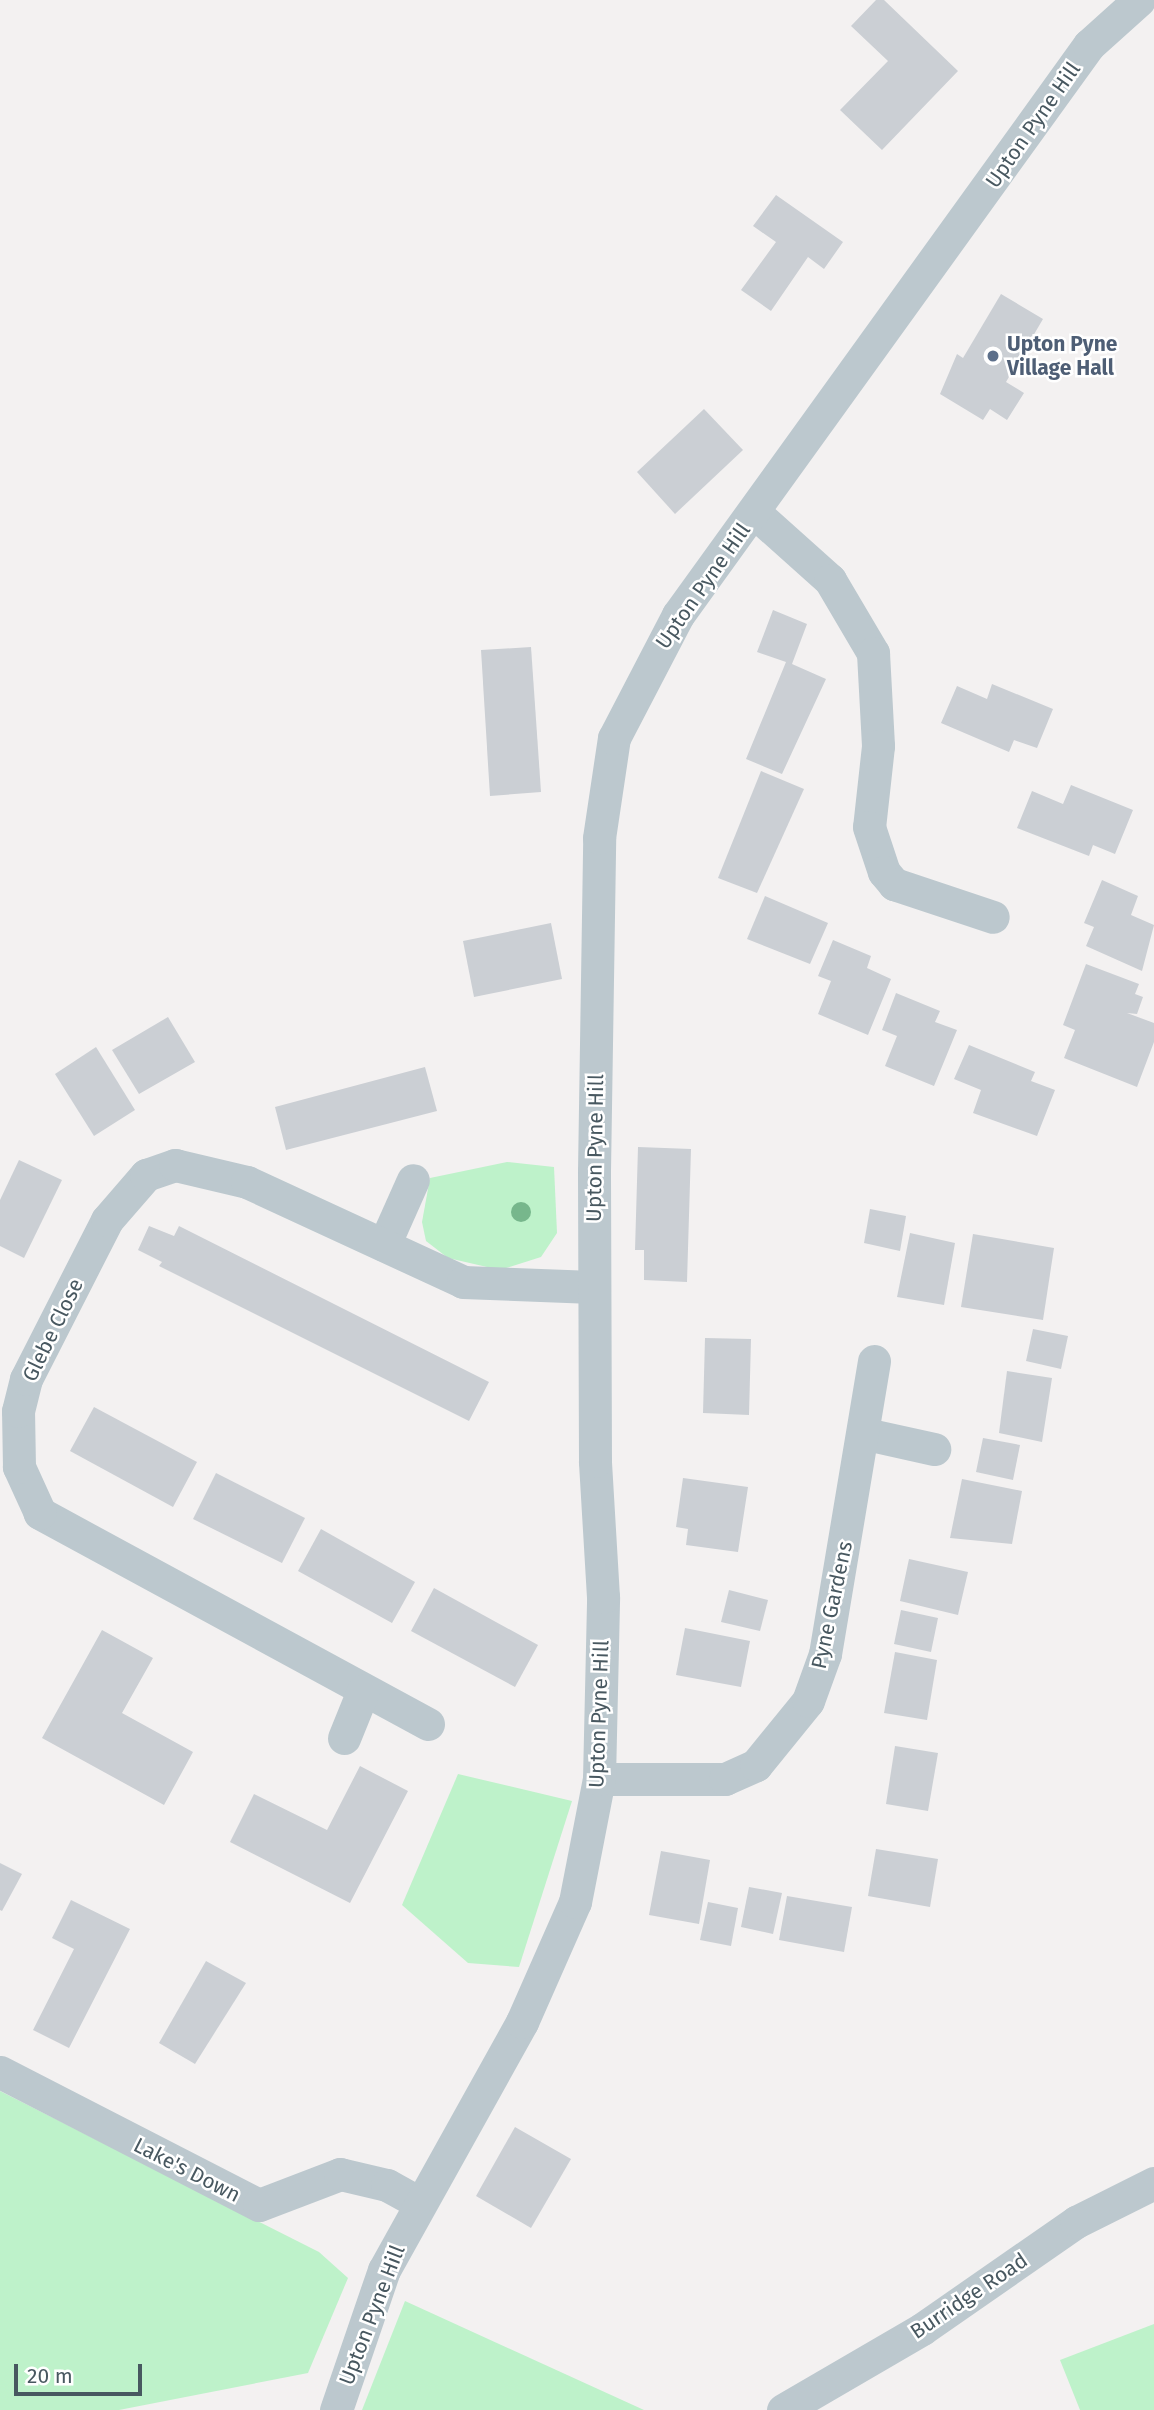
<!DOCTYPE html>
<style>
body{margin:0}
#map{position:relative;width:1154px;height:2410px;overflow:hidden;background:#f3f1f1;font-family:"Fira Sans",sans-serif}
div>[style]{position:absolute}
[style*='--x']{left:calc(var(--x)*1px);top:calc(var(--y)*1px);width:calc(var(--w)*1px);rotate:calc(var(--a)*1deg)}
.green>*{inset:0;background:#bef2ca}
.building>*{inset:0;background:#cbcfd4}
.street>*{height:33px;margin:-16.5px;padding:0 16.5px;transform-origin:16.5px;border-radius:16.5px;background:#bcc8ce}
.trees>*{width:20px;height:20px;margin:-10px;border-radius:50%;background:#77b78c}
.dots>*{width:19px;height:19px;translate:-50% -50%;box-sizing:border-box;border:4px solid #fff;border-radius:50%}
span{translate:-50% -50%;white-space:nowrap;text-align:center;line-height:1.15;-webkit-text-stroke:5px #fff;paint-order:stroke}
.street-label{font-size:21px;color:#485860}
.service-label{font-size:21px;color:#4e5e75;font-weight:700}
.left{translate:0 -50%;text-align:left}
.scale{position:absolute;left:14px;top:2364px;width:128px;height:32px;box-sizing:border-box;border:4px solid #485860;border-top:0;padding-left:9px;font-size:21px;line-height:24px;white-space:nowrap;color:#485860;-webkit-text-stroke:5px #fff;paint-order:stroke}
</style>
<div id="map">
<div class="green">
<div style="clip-path:polygon(507px 1162px,554px 1167px,557px 1233px,541px 1257px,500px 1270px,448px 1258px,426px 1241px,422px 1222px,430px 1178px)"></div>
<div style="clip-path:polygon(458px 1774px,572px 1801px,519px 1967px,468px 1963px,402px 1905px)"></div>
<div style="clip-path:polygon(0 2091px,319px 2252px,348px 2278px,308px 2373px,119px 2410px,0 2410px)"></div>
<div style="clip-path:polygon(405px 2301px,644px 2410px,362px 2410px)"></div>
<div style="clip-path:polygon(1154px 2324px,1154px 2410px,1080px 2410px,1060px 2360px)"></div>
</div>
<div class="building">
<div style="clip-path:polygon(876px 0,884px 0,958px 71px,882px 150px,840px 110px,888px 61px,851px 26px)"></div>
<div style="clip-path:polygon(776px 195px,843px 242px,824px 269px,808px 257px,771px 311px,741px 290px,776px 242px,753px 226px)"></div>
<div style="clip-path:polygon(1001px 294px,1043px 319px,1006px 382px,1024px 393px,1007px 420px,990px 409px,983px 420px,940px 394px,957px 354px,963px 358px)"></div>
<div style="clip-path:polygon(704px 409px,743px 450px,675px 514px,637px 472px)"></div>
<div style="clip-path:polygon(773px 610px,807px 624px,792px 664px,826px 679px,782px 774px,746px 759px,786px 662px,757px 652px)"></div>
<div style="clip-path:polygon(531px 647px,541px 792px,490px 796px,481px 650px)"></div>
<div style="clip-path:polygon(992px 684px,1053px 709px,1037px 748px,1014px 740px,1009px 752px,941px 723px,957px 686px,987px 699px)"></div>
<div style="clip-path:polygon(761px 771px,804px 789px,757px 893px,718px 878px)"></div>
<div style="clip-path:polygon(1071px 785px,1133px 810px,1115px 854px,1093px 845px,1089px 856px,1017px 828px,1032px 791px,1063px 804px)"></div>
<div style="clip-path:polygon(1102px 880px,1138px 896px,1131px 915px,1154px 925px,1142px 971px,1086px 946px,1094px 927px,1084px 923px)"></div>
<div style="clip-path:polygon(765px 896px,828px 923px,810px 964px,747px 939px)"></div>
<div style="clip-path:polygon(551px 923px,562px 979px,474px 997px,463px 941px)"></div>
<div style="clip-path:polygon(833px 940px,871px 956px,867px 968px,891px 979px,868px 1035px,818px 1014px,831px 981px,818px 976px)"></div>
<div style="clip-path:polygon(1086px 964px,1139px 984px,1135px 994px,1143px 997px,1137px 1014px,1127px 1013px,1154px 1023px,1154px 1042px,1137px 1087px,1064px 1058px,1075px 1030px,1063px 1025px)"></div>
<div style="clip-path:polygon(896px 993px,940px 1011px,935px 1022px,957px 1030px,934px 1086px,885px 1066px,897px 1036px,882px 1030px)"></div>
<div style="clip-path:polygon(168px 1017px,195px 1062px,139px 1094px,112px 1050px)"></div>
<div style="clip-path:polygon(969px 1045px,1035px 1072px,1031px 1081px,1055px 1090px,1037px 1136px,973px 1113px,981px 1090px,954px 1079px)"></div>
<div style="clip-path:polygon(96px 1047px,135px 1110px,94px 1136px,55px 1074px)"></div>
<div style="clip-path:polygon(425px 1067px,437px 1111px,286px 1150px,275px 1107px)"></div>
<div style="clip-path:polygon(638px 1147px,691px 1149px,687px 1282px,644px 1280px,644px 1250px,635px 1250px)"></div>
<div style="clip-path:polygon(19px 1160px,62px 1180px,24px 1258px,0 1246px,0 1200px)"></div>
<div style="clip-path:polygon(870px 1209px,906px 1216px,900px 1251px,864px 1243px)"></div>
<div style="clip-path:polygon(149px 1226px,174px 1236px,179px 1226px,489px 1382px,469px 1421px,159px 1266px,162px 1262px,138px 1250px)"></div>
<div style="clip-path:polygon(910px 1233px,955px 1243px,944px 1305px,897px 1297px)"></div>
<div style="clip-path:polygon(973px 1234px,1054px 1248px,1043px 1320px,961px 1307px)"></div>
<div style="clip-path:polygon(1033px 1329px,1068px 1336px,1061px 1369px,1026px 1361px)"></div>
<div style="clip-path:polygon(705px 1338px,751px 1339px,749px 1415px,703px 1413px)"></div>
<div style="clip-path:polygon(1007px 1371px,1052px 1378px,1042px 1442px,999px 1433px)"></div>
<div style="clip-path:polygon(94px 1407px,197px 1462px,173px 1507px,70px 1451px)"></div>
<div style="clip-path:polygon(983px 1438px,1020px 1445px,1013px 1480px,976px 1472px)"></div>
<div style="clip-path:polygon(216px 1473px,305px 1518px,282px 1563px,193px 1519px)"></div>
<div style="clip-path:polygon(683px 1478px,748px 1487px,738px 1552px,686px 1545px,688px 1529px,676px 1527px)"></div>
<div style="clip-path:polygon(962px 1479px,1022px 1491px,1012px 1544px,950px 1538px)"></div>
<div style="clip-path:polygon(321px 1529px,415px 1582px,392px 1623px,298px 1571px)"></div>
<div style="clip-path:polygon(909px 1559px,968px 1572px,958px 1615px,900px 1601px)"></div>
<div style="clip-path:polygon(434px 1588px,538px 1645px,515px 1687px,411px 1631px)"></div>
<div style="clip-path:polygon(729px 1590px,768px 1600px,760px 1631px,721px 1622px)"></div>
<div style="clip-path:polygon(901px 1610px,938px 1618px,931px 1652px,894px 1644px)"></div>
<div style="clip-path:polygon(685px 1628px,750px 1641px,741px 1687px,676px 1675px)"></div>
<div style="clip-path:polygon(102px 1630px,153px 1658px,122px 1713px,193px 1752px,164px 1805px,42px 1738px)"></div>
<div style="clip-path:polygon(895px 1652px,937px 1660px,927px 1720px,884px 1713px)"></div>
<div style="clip-path:polygon(895px 1746px,938px 1753px,928px 1811px,886px 1804px)"></div>
<div style="clip-path:polygon(360px 1766px,408px 1791px,350px 1903px,230px 1842px,254px 1794px,327px 1830px)"></div>
<div style="clip-path:polygon(876px 1849px,938px 1859px,930px 1907px,868px 1896px)"></div>
<div style="clip-path:polygon(661px 1851px,710px 1860px,699px 1924px,649px 1915px)"></div>
<div style="clip-path:polygon(0 1863px,22px 1874px,2px 1911px,0 1910px)"></div>
<div style="clip-path:polygon(749px 1887px,782px 1893px,773px 1934px,741px 1927px)"></div>
<div style="clip-path:polygon(787px 1896px,852px 1907px,844px 1952px,779px 1940px)"></div>
<div style="clip-path:polygon(71px 1900px,130px 1929px,69px 2048px,33px 2030px,74px 1949px,52px 1938px)"></div>
<div style="clip-path:polygon(708px 1902px,738px 1908px,731px 1946px,700px 1940px)"></div>
<div style="clip-path:polygon(206px 1961px,246px 1983px,195px 2064px,159px 2043px)"></div>
<div style="clip-path:polygon(515px 2127px,571px 2159px,531px 2228px,476px 2196px)"></div>
</div>
<div class="street">
<div style="--x:754;--y:512;--w:102;--a:41.8"></div>
<div style="--x:830;--y:580;--w:85;--a:59.5"></div>
<div style="--x:873;--y:653;--w:93;--a:86.9"></div>
<div style="--x:878;--y:746;--w:81;--a:96.3"></div>
<div style="--x:869;--y:827;--w:47;--a:71.6"></div>
<div style="--x:884;--y:872;--w:16;--a:50"></div>
<div style="--x:894;--y:884;--w:104;--a:18.4"></div>
<div style="--x:384;--y:1245;--w:71;--a:-66"></div>
<div style="--x:866;--y:1434;--w:70;--a:12.4"></div>
<div style="--x:428;--y:1724;--w:442;--a:-151.5"></div>
<div style="--x:40;--y:1513;--w:51;--a:-114.5"></div>
<div style="--x:19;--y:1467;--w:56;--a:-91"></div>
<div style="--x:18;--y:1411;--w:33;--a:-76"></div>
<div style="--x:26;--y:1379;--w:178;--a:-63"></div>
<div style="--x:107;--y:1220;--w:60;--a:-49.1"></div>
<div style="--x:146;--y:1175;--w:31;--a:-19"></div>
<div style="--x:175;--y:1165;--w:74;--a:13.3"></div>
<div style="--x:247;--y:1182;--w:238;--a:24.8"></div>
<div style="--x:463;--y:1282;--w:130;--a:2.2"></div>
<div style="--x:344;--y:1738;--w:51;--a:-68"></div>
<div style="--x:599;--y:1779;--w:126;--a:0"></div>
<div style="--x:725;--y:1779;--w:34;--a:-24"></div>
<div style="--x:756;--y:1765;--w:82;--a:-50.9"></div>
<div style="--x:808;--y:1701;--w:50;--a:-70.1"></div>
<div style="--x:825;--y:1654;--w:297;--a:-80.5"></div>
<div style="--x:0;--y:2072;--w:291;--a:27.2"></div>
<div style="--x:259;--y:2205;--w:87;--a:-20.9"></div>
<div style="--x:340;--y:2174;--w:48;--a:13.2"></div>
<div style="--x:387;--y:2185;--w:37;--a:29"></div>
<div style="--x:336;--y:2410;--w:148;--a:-71.1"></div>
<div style="--x:384;--y:2270;--w:284;--a:-60.9"></div>
<div style="--x:522;--y:2022;--w:131;--a:-66.2"></div>
<div style="--x:575;--y:1902;--w:125;--a:-79"></div>
<div style="--x:599;--y:1779;--w:182;--a:-88.7"></div>
<div style="--x:603;--y:1597;--w:136;--a:-93.4"></div>
<div style="--x:595;--y:1461;--w:290;--a:-90.2"></div>
<div style="--x:594;--y:1171;--w:333;--a:-89.1"></div>
<div style="--x:599;--y:838;--w:101;--a:-81.5"></div>
<div style="--x:614;--y:738;--w:139;--a:-62.5"></div>
<div style="--x:678;--y:615;--w:703;--a:-54.21"></div>
<div style="--x:1089;--y:45;--w:67;--a:-42"></div>
<div style="--x:783;--y:2410;--w:161;--a:-30.2"></div>
<div style="--x:922;--y:2329;--w:188;--a:-34.8"></div>
<div style="--x:1076;--y:2222;--w:87;--a:-26.6"></div>
</div>
<div class="trees">
<div style="left:521px;top:1212px"></div>
</div>
<div class="dots">
<div style="left:993px;top:356px;background:#5c6f8a"></div>
</div>
<div class="street-label">
<span style="left:1033px;top:125px;rotate:-55deg">Upton Pyne Hill</span>
<span style="left:703px;top:586px;rotate:-55deg">Upton Pyne Hill</span>
<span style="left:595px;top:1148px;rotate:-89deg">Upton Pyne Hill</span>
<span style="left:53px;top:1330px;rotate:-64deg">Glebe Close</span>
<span style="left:832px;top:1605px;rotate:-78deg">Pyne Gardens</span>
<span style="left:599px;top:1714px;rotate:-88deg">Upton Pyne Hill</span>
<span style="left:187px;top:2170px;rotate:27deg">Lake's Down</span>
<span style="left:969px;top:2296px;rotate:-34deg">Burridge Road</span>
<span style="left:372px;top:2315px;rotate:-69deg">Upton Pyne Hill</span>
</div>
<div class="service-label">
<span class="left" style="left:1007px;top:356px">Upton Pyne<br>Village Hall</span>
</div>
<div class="scale">20 m</div>
</div>
